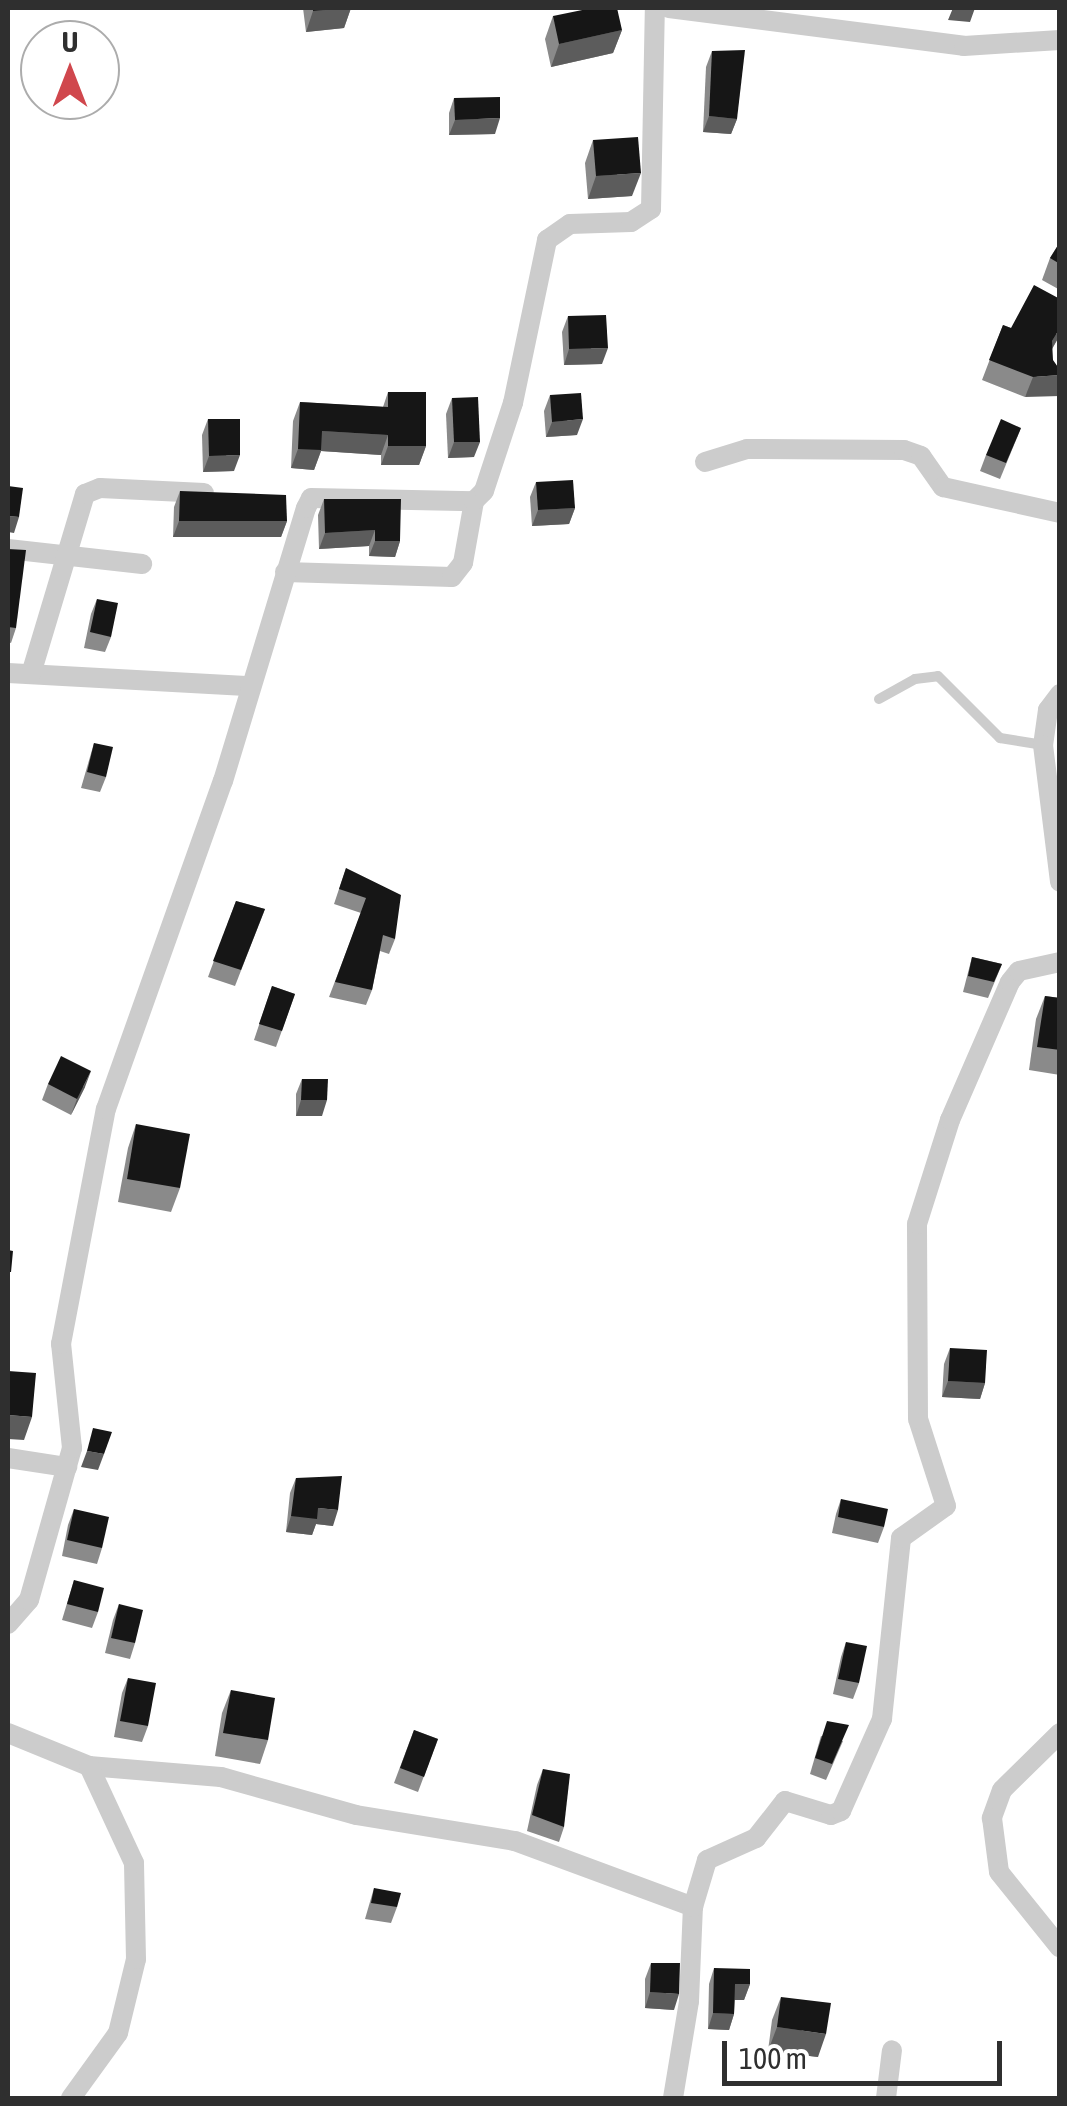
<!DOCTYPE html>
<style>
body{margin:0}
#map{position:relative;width:1067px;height:2106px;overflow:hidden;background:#fff;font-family:"Asap Condensed",sans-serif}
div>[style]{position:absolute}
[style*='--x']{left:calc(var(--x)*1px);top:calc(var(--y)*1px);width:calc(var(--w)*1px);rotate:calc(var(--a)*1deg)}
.service>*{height:10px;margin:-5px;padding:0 5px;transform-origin:5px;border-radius:5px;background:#ccc}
.minor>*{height:20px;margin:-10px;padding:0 10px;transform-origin:10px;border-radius:10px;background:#ccc}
.wall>*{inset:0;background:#8a8a8a}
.shaded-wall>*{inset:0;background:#5c5c5c}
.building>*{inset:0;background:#161616}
span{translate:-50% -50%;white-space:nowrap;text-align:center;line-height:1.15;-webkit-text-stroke:10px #fff;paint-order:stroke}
.frame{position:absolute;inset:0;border:10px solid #2f2f2f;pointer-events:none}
.north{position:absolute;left:20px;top:20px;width:100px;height:100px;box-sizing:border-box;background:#fff;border:2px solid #acacac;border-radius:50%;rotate:0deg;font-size:28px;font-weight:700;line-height:40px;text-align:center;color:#2f2f2f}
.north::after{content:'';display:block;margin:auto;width:35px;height:45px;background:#d0474d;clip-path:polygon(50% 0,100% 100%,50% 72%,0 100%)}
.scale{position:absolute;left:722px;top:2041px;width:280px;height:45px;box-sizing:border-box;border:5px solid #2f2f2f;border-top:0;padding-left:12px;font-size:30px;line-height:35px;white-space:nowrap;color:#2f2f2f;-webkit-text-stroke:8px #fff;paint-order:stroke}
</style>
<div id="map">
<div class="service">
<div style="--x:879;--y:699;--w:41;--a:-29.1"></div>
<div style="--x:915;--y:679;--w:23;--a:-7"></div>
<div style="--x:938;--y:676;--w:88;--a:45"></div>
<div style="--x:1000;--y:738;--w:44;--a:9.2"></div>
</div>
<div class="minor">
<div style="--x:669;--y:8;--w:297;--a:7.3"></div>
<div style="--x:964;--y:46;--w:96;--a:-3.6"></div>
<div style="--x:705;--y:462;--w:44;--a:-17.2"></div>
<div style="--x:747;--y:449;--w:157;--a:0.4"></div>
<div style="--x:904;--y:450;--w:18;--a:19"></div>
<div style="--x:921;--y:456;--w:38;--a:55"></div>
<div style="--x:943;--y:487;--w:120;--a:12.5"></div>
<div style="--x:8;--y:549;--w:135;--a:6.4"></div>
<div style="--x:285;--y:572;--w:167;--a:1.7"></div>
<div style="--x:452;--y:577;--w:18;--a:-52"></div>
<div style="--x:463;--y:563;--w:63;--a:-79.9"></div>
<div style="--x:8;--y:673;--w:243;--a:3.1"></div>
<div style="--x:31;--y:674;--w:188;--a:-73.3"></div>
<div style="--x:85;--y:494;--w:16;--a:-22"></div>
<div style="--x:100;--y:488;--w:104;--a:2.8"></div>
<div style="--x:1060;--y:694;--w:20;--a:127"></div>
<div style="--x:1048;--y:710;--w:35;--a:98"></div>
<div style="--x:1043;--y:745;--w:138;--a:82.9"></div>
<div style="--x:8;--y:1458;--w:60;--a:8.7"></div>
<div style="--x:8;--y:1624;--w:32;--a:-49"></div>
<div style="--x:29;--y:1600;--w:158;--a:-74.2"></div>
<div style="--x:72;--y:1448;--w:105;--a:-96"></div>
<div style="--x:61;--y:1344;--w:239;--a:-79.2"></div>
<div style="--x:106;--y:1109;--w:348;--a:-70.4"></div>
<div style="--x:223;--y:781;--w:285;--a:-73.1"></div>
<div style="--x:306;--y:508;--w:11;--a:-63"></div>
<div style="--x:311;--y:498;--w:163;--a:1.1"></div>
<div style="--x:474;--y:501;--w:14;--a:-45"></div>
<div style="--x:484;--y:491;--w:93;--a:-71.8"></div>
<div style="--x:513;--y:403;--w:167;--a:-78.2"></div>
<div style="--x:547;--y:240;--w:28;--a:-35"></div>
<div style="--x:570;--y:224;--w:61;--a:-1.9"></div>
<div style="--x:631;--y:222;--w:24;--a:-33"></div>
<div style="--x:651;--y:209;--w:201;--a:-88.9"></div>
<div style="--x:8;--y:1733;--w:87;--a:22.2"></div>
<div style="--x:89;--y:1766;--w:132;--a:4.8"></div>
<div style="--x:221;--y:1777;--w:140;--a:15.7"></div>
<div style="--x:356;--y:1815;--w:161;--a:9.3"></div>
<div style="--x:515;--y:1841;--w:190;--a:20.3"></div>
<div style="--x:1060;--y:1733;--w:81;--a:135.5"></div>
<div style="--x:1002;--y:1790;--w:30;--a:110"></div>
<div style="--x:992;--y:1818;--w:54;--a:82.6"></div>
<div style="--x:999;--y:1872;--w:97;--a:51.2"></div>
<div style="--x:71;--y:2098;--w:80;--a:-54.1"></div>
<div style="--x:118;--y:2033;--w:76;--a:-76.3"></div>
<div style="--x:136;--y:1959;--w:96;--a:-91.2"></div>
<div style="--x:134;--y:1863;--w:107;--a:-114.9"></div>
<div style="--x:673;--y:2098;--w:98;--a:-80.6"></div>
<div style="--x:689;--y:2001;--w:94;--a:-87.6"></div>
<div style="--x:693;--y:1907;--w:49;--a:-73.4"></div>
<div style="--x:707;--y:1860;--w:54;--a:-24.2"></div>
<div style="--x:756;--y:1838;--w:47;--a:-51.9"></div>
<div style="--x:785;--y:1801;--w:48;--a:16.9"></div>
<div style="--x:831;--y:1815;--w:11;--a:-22"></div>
<div style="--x:841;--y:1811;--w:101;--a:-66"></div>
<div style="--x:882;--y:1719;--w:182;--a:-84"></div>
<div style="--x:901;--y:1538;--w:55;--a:-35.4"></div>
<div style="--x:946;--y:1506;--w:91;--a:-107.8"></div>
<div style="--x:918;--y:1419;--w:195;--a:-90.3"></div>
<div style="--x:917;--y:1224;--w:109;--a:-72.4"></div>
<div style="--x:950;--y:1120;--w:150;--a:-66.5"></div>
<div style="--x:1010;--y:982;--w:14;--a:-51"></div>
<div style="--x:1019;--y:971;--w:42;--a:-12.4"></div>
<div style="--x:886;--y:2098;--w:48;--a:-82.9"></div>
</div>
<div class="wall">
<div style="clip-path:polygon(303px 8px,351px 8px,344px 28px,306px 32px)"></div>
<div style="clip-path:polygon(553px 16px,622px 30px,613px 53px,551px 67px,545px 39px)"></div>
<div style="clip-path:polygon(712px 51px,737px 119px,731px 134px,703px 132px,706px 67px)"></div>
<div style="clip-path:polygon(454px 98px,495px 134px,449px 135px,449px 113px)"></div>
<div style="clip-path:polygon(593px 140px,632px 196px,588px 199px,585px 163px)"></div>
<div style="clip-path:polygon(1060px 242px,1060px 290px,1042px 280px,1050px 258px)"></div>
<div style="clip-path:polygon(568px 316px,602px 364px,564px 365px,562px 332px)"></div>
<div style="clip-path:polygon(1003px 325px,1011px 328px,1060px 335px,1025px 397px,982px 380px)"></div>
<div style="clip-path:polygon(388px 392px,426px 446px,419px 465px,381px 465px,381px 455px,321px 451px,314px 470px,291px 468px,293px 421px,300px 402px,383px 407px)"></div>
<div style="clip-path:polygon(550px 395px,577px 435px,546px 437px,544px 411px)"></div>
<div style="clip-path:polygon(452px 398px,474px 457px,448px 458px,446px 414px)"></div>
<div style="clip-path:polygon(208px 419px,234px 471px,203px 472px,202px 435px)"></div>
<div style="clip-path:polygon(1021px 428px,1000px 479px,980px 471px,986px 455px)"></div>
<div style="clip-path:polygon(536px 482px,575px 508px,569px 524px,532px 526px,530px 497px)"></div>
<div style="clip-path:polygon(180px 491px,287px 521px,281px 537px,173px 537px,174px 507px)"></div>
<div style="clip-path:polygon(324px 499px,400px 541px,395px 557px,369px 556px,369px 546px,319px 549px,318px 515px)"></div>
<div style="clip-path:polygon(8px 549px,16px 628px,11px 643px,8px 642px)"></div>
<div style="clip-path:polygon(97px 599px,111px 637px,105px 652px,84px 648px,91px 614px)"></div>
<div style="clip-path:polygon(94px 743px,106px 777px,100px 792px,81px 788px)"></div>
<div style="clip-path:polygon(346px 868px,395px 939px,389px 954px,380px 951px,372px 990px,366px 1005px,329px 997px,361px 913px,334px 904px)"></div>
<div style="clip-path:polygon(236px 901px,265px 909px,235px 986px,208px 977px)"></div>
<div style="clip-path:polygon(972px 957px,1002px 964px,988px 998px,963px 992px)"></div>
<div style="clip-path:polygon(272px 986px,295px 994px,276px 1047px,254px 1040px)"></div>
<div style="clip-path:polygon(1045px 996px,1060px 998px,1060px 1075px,1029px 1070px,1036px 1019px)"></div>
<div style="clip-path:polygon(302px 1079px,322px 1116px,296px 1116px,296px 1094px)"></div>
<div style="clip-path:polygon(48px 1084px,85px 1087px,71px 1115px,42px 1100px)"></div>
<div style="clip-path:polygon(136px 1124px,180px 1188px,171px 1212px,118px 1202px,128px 1148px)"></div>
<div style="clip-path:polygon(950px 1348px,985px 1383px,980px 1399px,942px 1397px,944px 1364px)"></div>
<div style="clip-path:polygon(296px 1478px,333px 1526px,316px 1524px,312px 1535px,286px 1532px,290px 1493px)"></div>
<div style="clip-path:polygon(841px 1499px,884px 1527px,878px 1543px,832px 1533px,836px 1514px)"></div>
<div style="clip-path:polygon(74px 1509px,102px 1548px,97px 1564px,62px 1556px,68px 1525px)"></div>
<div style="clip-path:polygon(74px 1580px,98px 1612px,92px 1628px,62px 1620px)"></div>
<div style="clip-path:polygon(119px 1604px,135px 1643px,130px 1659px,105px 1653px,113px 1620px)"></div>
<div style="clip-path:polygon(846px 1642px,859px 1683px,853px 1699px,833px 1694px,841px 1657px)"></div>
<div style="clip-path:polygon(128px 1678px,148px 1726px,142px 1742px,114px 1737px,122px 1693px)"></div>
<div style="clip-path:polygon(231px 1690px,268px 1740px,260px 1764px,215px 1756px,222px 1713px)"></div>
<div style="clip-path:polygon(414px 1730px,438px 1739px,418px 1792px,394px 1783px)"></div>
<div style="clip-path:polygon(821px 1736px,843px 1741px,826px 1780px,810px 1774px)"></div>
<div style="clip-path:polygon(543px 1769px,564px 1827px,559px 1842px,527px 1831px,537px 1785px)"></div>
<div style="clip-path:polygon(374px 1888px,397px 1907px,391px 1923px,365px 1919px)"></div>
<div style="clip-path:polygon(651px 1963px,674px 2010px,645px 2008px,645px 1979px)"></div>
<div style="clip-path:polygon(714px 1968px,750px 1984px,744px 2000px,735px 2000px,734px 2014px,729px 2030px,708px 2029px,709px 1984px)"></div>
<div style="clip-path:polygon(781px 1997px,818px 2057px,768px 2051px,772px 2020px)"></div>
</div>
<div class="shaded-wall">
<div style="clip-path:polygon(351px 8px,344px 28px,306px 32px,313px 11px)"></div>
<div style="clip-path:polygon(953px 8px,1013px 8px,1012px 10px,975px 8px,970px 22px,948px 20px)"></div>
<div style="clip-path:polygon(622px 30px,613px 53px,551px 67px,559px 44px)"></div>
<div style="clip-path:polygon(709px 116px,737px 119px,731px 134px,703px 132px)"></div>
<div style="clip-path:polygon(500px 118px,495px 134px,449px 135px,455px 120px)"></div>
<div style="clip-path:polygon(641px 173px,632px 196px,588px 199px,596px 176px)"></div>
<div style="clip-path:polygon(1060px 328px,1060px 335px,1044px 362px,1052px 341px)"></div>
<div style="clip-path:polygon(608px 348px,602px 364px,564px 365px,569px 349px)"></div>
<div style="clip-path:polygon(1060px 375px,1060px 396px,1025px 397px,1033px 377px)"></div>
<div style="clip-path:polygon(583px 419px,577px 435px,546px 437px,552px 422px)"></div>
<div style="clip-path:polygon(322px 431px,388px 435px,381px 455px,321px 451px,314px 470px,291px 468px,298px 449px)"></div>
<div style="clip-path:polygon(454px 442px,480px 442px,474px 457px,448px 458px)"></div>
<div style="clip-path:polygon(388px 446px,426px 446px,419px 465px,381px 465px)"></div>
<div style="clip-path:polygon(240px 455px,234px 471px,203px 472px,209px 456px)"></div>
<div style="clip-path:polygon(575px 508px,569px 524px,532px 526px,538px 510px)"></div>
<div style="clip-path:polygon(8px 516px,19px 517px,14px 533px,8px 532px)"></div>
<div style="clip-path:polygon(179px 521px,287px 521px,281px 537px,173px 537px)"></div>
<div style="clip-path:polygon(375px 530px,369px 546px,319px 549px,325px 533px)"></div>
<div style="clip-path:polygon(375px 541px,400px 541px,395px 557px,369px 556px)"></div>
<div style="clip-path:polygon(91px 1071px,85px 1087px,71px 1115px,77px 1099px)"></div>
<div style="clip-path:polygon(301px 1100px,327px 1100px,322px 1116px,296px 1116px)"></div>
<div style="clip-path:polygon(948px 1381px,985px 1383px,980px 1399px,942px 1397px)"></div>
<div style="clip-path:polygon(8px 1415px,32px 1417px,24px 1440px,8px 1439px)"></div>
<div style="clip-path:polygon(87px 1451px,104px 1454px,98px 1470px,81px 1467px)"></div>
<div style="clip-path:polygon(318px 1508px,338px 1510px,333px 1526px,316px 1524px,312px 1535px,286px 1532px,291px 1516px)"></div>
<div style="clip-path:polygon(735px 1984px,750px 1984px,744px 2000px,729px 2000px)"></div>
<div style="clip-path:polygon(650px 1992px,679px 1994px,674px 2010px,645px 2008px)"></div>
<div style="clip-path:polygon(713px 2013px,734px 2014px,729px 2030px,708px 2029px)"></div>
<div style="clip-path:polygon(777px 2027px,826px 2034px,818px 2057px,768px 2051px)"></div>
</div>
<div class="building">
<div style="clip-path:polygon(313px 8px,350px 8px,313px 11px)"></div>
<div style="clip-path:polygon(592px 8px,617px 8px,622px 30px,559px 44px,553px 16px)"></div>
<div style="clip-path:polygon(745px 50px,737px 119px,709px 116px,712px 51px)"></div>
<div style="clip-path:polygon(500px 97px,500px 118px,455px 120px,454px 98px)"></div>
<div style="clip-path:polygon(638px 137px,641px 173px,596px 176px,593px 140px)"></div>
<div style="clip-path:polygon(1060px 242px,1060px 264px,1050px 258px)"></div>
<div style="clip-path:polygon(1034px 285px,1060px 299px,1060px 328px,1052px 341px,1053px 360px,1060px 370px,1060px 375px,1033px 377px,989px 360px,1003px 325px,1011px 328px)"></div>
<div style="clip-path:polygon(606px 315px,608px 348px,569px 349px,568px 316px)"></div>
<div style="clip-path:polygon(388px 392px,426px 392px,426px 446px,388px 446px,388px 435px,322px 431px,321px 450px,298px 449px,300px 402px,388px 407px)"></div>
<div style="clip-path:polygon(581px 393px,583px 419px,552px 422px,550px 395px)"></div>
<div style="clip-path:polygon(478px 397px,480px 442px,454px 442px,452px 398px)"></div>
<div style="clip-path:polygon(208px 419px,240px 419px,240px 455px,209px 456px)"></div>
<div style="clip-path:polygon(1001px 419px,1021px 428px,1006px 463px,986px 455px)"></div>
<div style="clip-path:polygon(573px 480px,575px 508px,538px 510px,536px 482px)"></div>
<div style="clip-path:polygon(8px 486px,23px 488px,19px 517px,8px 516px)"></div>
<div style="clip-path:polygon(180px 491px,286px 495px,287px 521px,179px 521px)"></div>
<div style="clip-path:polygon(324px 499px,401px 499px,400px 541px,375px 541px,375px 530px,325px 533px)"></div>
<div style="clip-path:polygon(8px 549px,26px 550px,16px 628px,8px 627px)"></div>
<div style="clip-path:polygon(97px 599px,118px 603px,111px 637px,90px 632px)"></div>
<div style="clip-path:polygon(94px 743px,113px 747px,106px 777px,87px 772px)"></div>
<div style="clip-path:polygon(346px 868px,401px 895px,395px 939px,383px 935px,372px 990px,335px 982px,366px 898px,339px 889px)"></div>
<div style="clip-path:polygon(236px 901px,265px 909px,241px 970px,213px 961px)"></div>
<div style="clip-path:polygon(972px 957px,1002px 964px,994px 982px,968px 976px)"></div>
<div style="clip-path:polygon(272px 986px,295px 994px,282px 1031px,259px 1024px)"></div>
<div style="clip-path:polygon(1045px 996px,1060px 998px,1060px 1050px,1037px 1047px)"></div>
<div style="clip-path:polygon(61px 1056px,91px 1071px,77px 1099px,48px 1084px)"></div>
<div style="clip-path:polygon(302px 1079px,328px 1079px,327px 1100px,301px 1100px)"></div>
<div style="clip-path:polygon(136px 1124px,190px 1134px,180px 1188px,127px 1179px)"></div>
<div style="clip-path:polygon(8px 1250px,13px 1251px,11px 1272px,8px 1272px)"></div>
<div style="clip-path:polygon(950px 1348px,987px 1350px,985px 1383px,948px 1381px)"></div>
<div style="clip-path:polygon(8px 1371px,36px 1373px,32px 1417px,8px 1415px)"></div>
<div style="clip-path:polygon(93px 1428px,112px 1432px,104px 1454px,87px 1451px)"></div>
<div style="clip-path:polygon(342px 1476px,338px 1510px,318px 1508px,317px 1519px,291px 1516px,296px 1478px)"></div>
<div style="clip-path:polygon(841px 1499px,888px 1509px,884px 1527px,838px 1517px)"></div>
<div style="clip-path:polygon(74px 1509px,109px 1517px,102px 1548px,67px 1540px)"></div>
<div style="clip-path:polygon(74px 1580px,104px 1588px,98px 1612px,67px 1604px)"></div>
<div style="clip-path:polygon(119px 1604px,143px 1610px,135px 1643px,111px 1638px)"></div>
<div style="clip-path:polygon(846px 1642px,867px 1646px,859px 1683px,838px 1679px)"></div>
<div style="clip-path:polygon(128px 1678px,156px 1683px,148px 1726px,120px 1721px)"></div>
<div style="clip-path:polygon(231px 1690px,275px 1698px,268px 1740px,223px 1733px)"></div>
<div style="clip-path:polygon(827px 1721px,849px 1725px,832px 1764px,815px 1758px)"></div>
<div style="clip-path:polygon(414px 1730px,438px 1739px,424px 1777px,400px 1768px)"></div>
<div style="clip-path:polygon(543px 1769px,570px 1774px,564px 1827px,532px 1815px)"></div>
<div style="clip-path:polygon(374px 1888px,401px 1893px,397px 1907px,371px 1903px)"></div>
<div style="clip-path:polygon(651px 1963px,680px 1963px,679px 1994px,650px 1992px)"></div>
<div style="clip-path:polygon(714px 1968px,750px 1969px,750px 1984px,735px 1984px,734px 2014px,713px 2013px)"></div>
<div style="clip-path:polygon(781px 1997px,831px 2003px,826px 2034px,777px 2027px)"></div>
</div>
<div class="frame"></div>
<div class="north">U</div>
<div class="scale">100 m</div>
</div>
